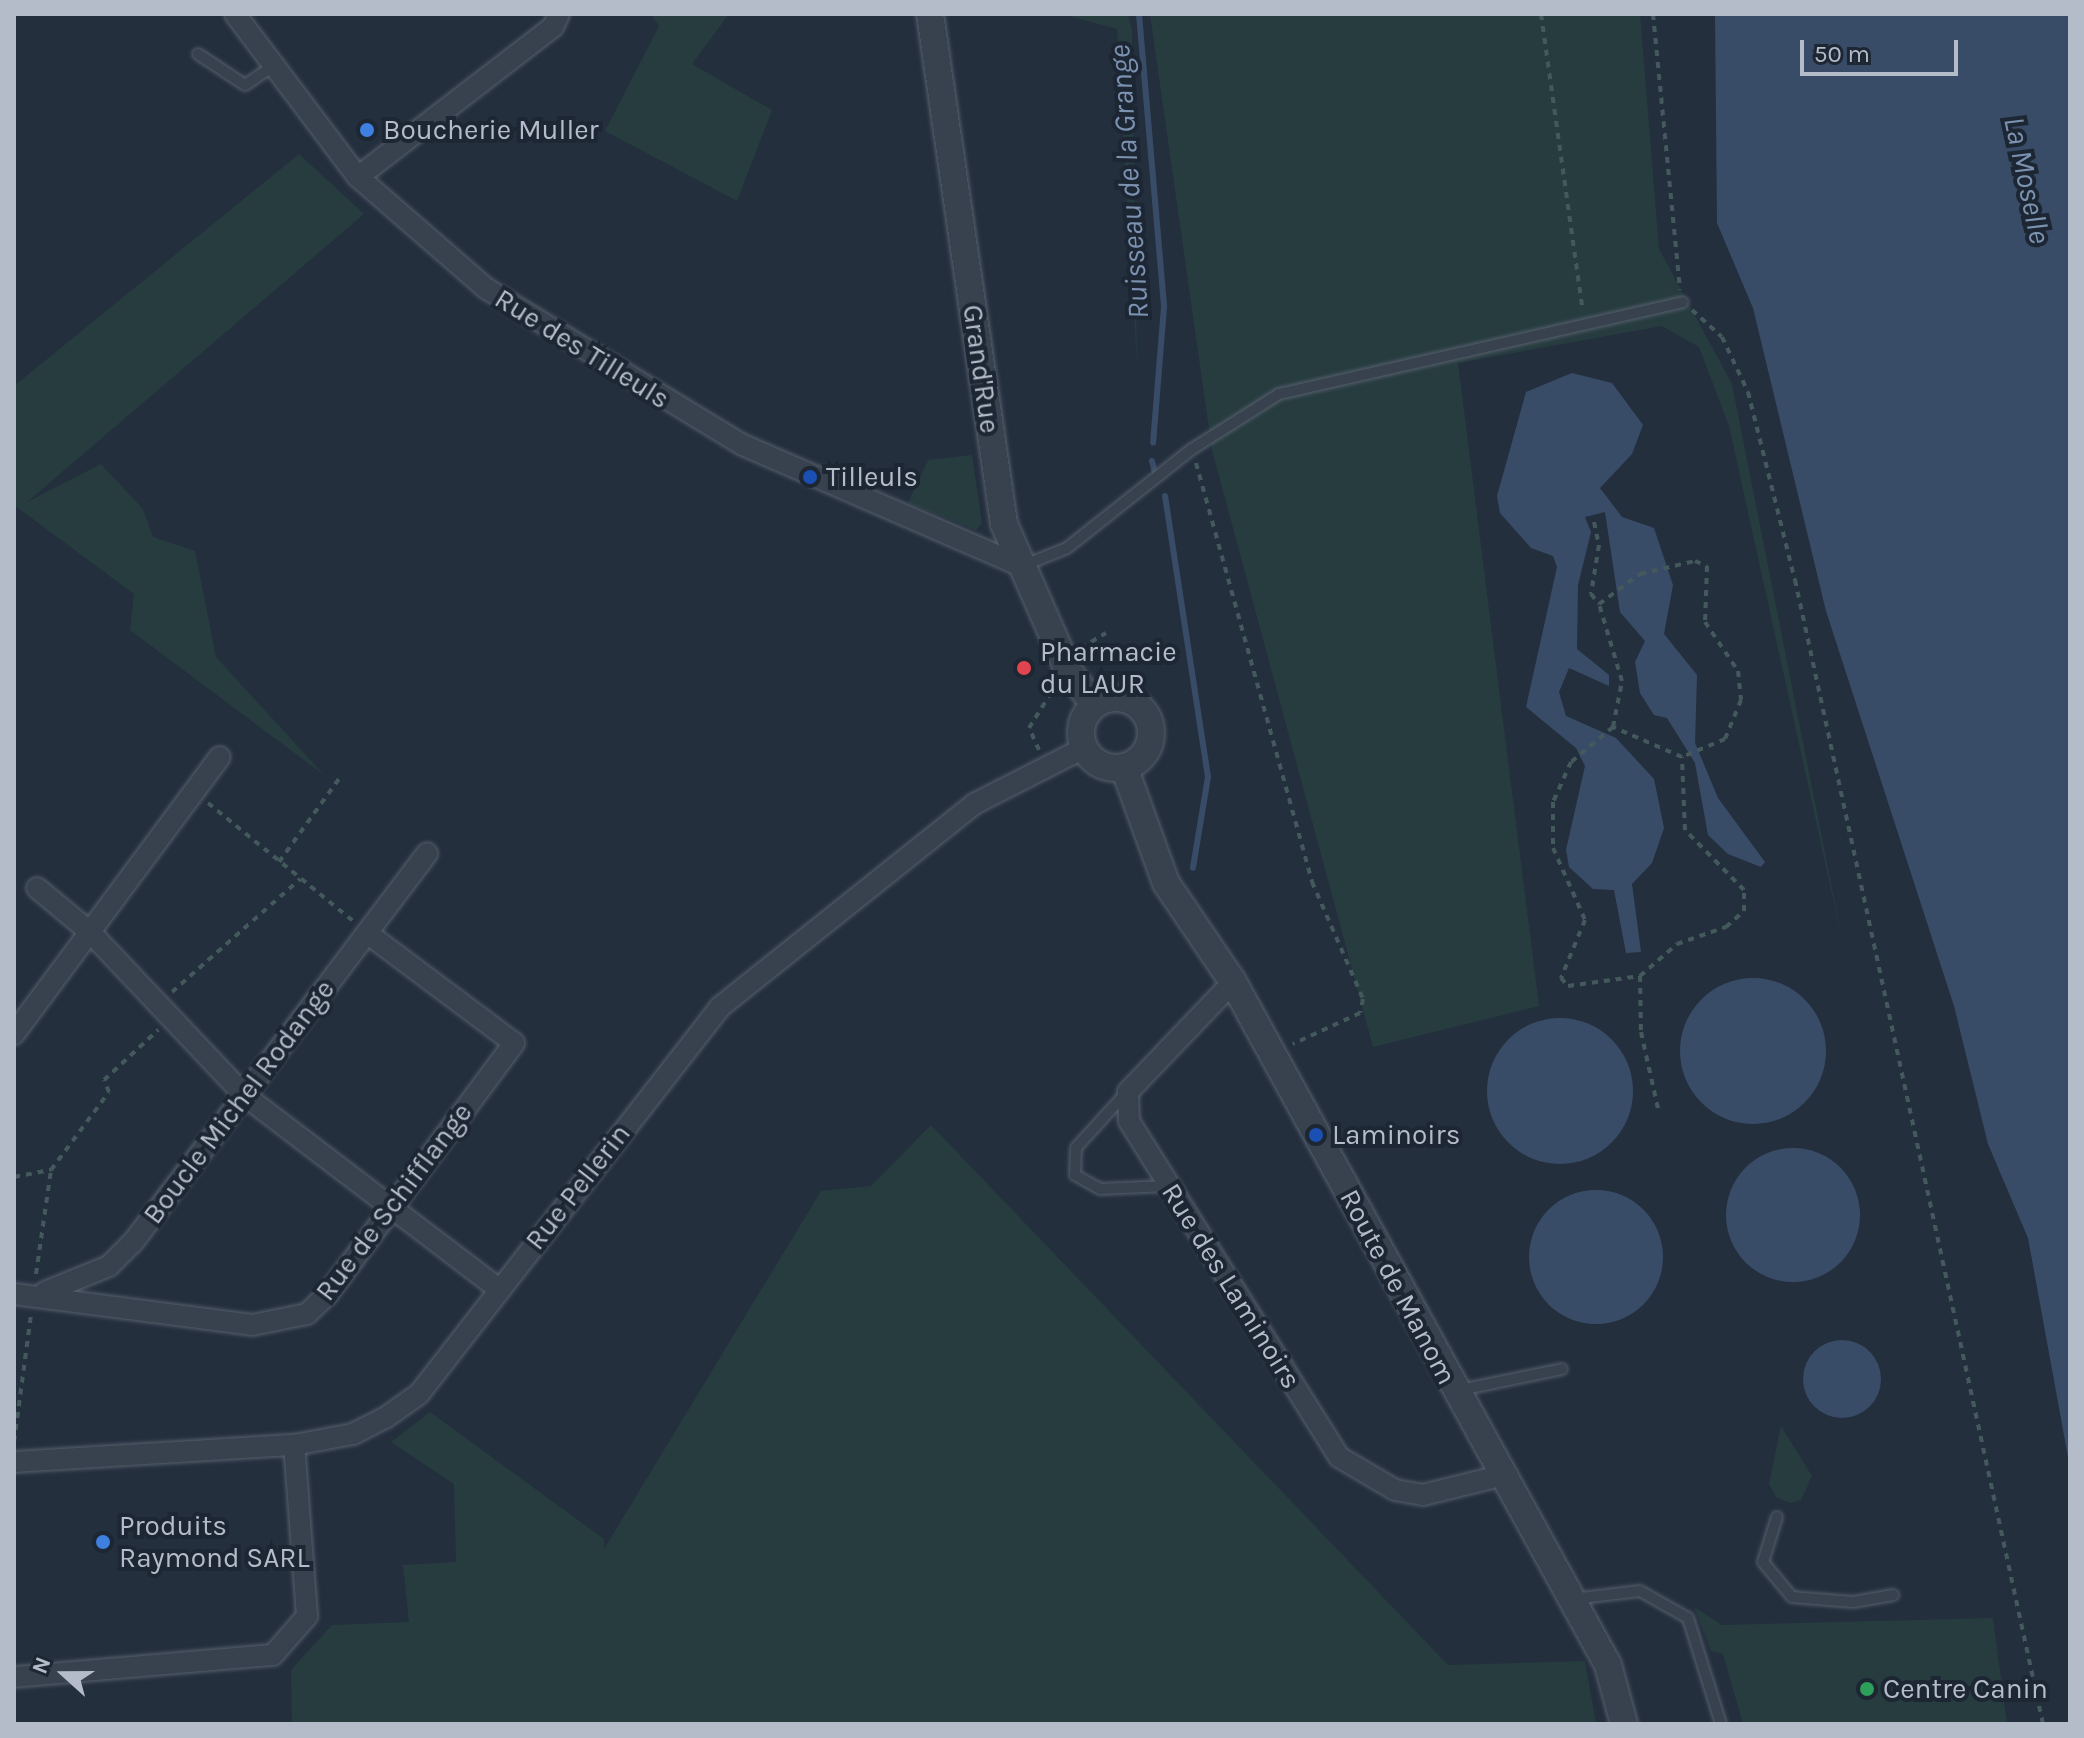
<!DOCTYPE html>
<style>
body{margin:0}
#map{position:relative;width:2084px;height:1738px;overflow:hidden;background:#242f3e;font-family:Karla,sans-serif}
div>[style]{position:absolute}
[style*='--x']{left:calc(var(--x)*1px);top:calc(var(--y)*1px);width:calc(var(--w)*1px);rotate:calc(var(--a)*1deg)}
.green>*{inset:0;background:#263c3f}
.water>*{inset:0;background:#394c67}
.round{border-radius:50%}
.stream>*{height:6px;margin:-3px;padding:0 3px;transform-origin:3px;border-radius:3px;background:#394c67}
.path>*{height:4px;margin-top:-2px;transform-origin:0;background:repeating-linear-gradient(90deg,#44595c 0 6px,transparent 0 12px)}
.roads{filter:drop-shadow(0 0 2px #565f6c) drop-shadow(0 0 2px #565f6c)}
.service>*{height:10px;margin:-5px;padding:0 5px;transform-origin:5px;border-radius:5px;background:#38414e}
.minor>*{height:20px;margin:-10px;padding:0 10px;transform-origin:10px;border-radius:10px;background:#38414e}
.tertiary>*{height:26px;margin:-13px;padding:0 13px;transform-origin:13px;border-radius:13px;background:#38414e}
.tertiary>.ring{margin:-13px;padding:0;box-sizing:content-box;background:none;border:26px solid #38414e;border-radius:50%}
.dots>*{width:22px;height:22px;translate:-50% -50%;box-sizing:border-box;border:4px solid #1d2633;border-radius:50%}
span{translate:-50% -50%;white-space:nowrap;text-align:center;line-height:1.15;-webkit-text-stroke:8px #1d2633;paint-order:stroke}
.poi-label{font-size:28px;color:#b4bcc9}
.left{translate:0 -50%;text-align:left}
.street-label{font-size:28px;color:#b4bcc9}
.water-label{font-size:30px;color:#7c92b1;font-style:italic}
.frame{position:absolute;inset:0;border:16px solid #b4bcc9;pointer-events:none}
.north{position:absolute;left:24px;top:1634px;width:80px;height:80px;-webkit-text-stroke:6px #1d2633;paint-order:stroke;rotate:291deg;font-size:22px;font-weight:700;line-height:32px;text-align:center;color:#b4bcc9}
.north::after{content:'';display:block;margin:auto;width:28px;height:36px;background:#b4bcc9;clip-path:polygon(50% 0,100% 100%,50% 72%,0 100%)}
.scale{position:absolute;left:1800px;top:40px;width:158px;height:36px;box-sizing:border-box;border:4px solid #b4bcc9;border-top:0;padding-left:10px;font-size:24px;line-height:28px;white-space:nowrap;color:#b4bcc9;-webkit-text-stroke:6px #1d2633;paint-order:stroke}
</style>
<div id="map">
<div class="green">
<div style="clip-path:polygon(651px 14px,729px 14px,692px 64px,772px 110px,737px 201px,605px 131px,659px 26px)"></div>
<div style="clip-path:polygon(1062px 14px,1128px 14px,1132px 30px,1137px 364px,1117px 29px)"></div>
<div style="clip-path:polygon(1150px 14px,1640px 14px,1659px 249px,1732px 384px,1842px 939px,1729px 426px,1699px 347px,1662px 326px,1458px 363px,1539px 1006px,1373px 1047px,1212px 450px)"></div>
<div style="clip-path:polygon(299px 154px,364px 214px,27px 502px,101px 464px,143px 509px,153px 537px,195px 551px,216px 657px,324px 775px,130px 630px,134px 594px,14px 505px,14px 386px)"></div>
<div style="clip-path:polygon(972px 455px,982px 523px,976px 530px,908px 503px,928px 460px)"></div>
<div style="clip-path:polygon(931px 1125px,1448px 1665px,1585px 1661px,1596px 1724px,292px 1724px,291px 1670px,332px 1625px,409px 1622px,403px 1565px,456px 1562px,454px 1484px,391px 1442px,430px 1412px,604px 1539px,604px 1549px,821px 1191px,871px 1186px)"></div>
<div style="clip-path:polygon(1781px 1426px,1812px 1476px,1801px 1500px,1791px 1503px,1777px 1498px,1769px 1484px)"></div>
<div style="clip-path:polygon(1694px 1607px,1722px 1625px,1993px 1618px,2007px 1724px,1743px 1724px,1723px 1654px,1711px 1651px)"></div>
</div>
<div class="water">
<div style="clip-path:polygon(1715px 14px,2070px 14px,2070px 1468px,2028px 1238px,1988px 1144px,1954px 1006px,1826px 611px,1753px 308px,1717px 223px)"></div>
<div style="clip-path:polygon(1572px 373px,1612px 383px,1643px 425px,1632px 454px,1600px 488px,1622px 517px,1654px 528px,1673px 585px,1664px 634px,1697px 675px,1695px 743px,1718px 798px,1765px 862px,1761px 867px,1728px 854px,1708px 835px,1695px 763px,1667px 718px,1654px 715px,1640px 693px,1635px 662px,1645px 641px,1620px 612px,1605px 512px,1585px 517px,1591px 532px,1578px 585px,1577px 649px,1609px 675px,1609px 686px,1569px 668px,1559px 692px,1566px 716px,1616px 738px,1654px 779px,1664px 828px,1652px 863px,1632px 884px,1641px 952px,1626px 953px,1614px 890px,1593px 889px,1569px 867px,1566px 850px,1585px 766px,1576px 748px,1526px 707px,1557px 567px,1553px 556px,1531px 548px,1500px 513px,1497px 496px,1526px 392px)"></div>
<div class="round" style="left:1680px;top:978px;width:146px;height:146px"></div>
<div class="round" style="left:1487px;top:1018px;width:146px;height:146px"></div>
<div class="round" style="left:1726px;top:1148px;width:134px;height:134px"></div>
<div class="round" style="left:1529px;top:1190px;width:134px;height:134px"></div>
<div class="round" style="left:1803px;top:1340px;width:78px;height:78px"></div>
</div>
<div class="stream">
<div style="--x:1139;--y:14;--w:294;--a:85.1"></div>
<div style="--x:1164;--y:307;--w:136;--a:94.6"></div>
<div style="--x:1152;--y:461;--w:12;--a:76"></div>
<div style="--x:1165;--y:496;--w:284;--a:81.3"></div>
<div style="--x:1208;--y:777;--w:92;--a:99.4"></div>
</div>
<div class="path">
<div style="--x:1541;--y:14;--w:300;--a:82"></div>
<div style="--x:1653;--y:14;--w:277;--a:84.4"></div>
<div style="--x:1692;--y:310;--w:40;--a:42"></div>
<div style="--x:1722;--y:337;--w:61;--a:64.7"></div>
<div style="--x:1748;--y:392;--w:194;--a:76"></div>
<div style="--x:1795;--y:580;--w:1171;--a:77.77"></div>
<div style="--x:1196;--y:463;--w:435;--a:74.5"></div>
<div style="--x:1312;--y:882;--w:128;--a:66.4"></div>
<div style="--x:1363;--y:999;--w:14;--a:102"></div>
<div style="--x:1360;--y:1013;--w:74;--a:155.2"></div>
<div style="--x:1594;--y:522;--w:24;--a:78"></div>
<div style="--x:1599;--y:545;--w:50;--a:99.3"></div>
<div style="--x:1591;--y:594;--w:13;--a:51"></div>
<div style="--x:1695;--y:561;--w:13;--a:23"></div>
<div style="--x:1707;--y:566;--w:56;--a:92"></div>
<div style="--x:1705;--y:622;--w:59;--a:56"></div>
<div style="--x:1738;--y:671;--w:29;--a:84"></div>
<div style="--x:1741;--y:700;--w:42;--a:112.3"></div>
<div style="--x:1725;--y:739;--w:47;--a:157.3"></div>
<div style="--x:1682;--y:757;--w:75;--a:-156.5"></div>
<div style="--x:1613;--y:727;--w:47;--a:-78.9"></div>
<div style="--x:1622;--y:681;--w:80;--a:-106.6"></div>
<div style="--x:1599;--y:604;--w:51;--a:-36.2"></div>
<div style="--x:1640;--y:574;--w:57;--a:-13.3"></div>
<div style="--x:1081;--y:648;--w:29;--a:-31"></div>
<div style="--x:1613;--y:727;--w:55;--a:140.2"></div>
<div style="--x:1571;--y:762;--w:44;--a:114.2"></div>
<div style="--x:1553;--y:802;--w:46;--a:90"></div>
<div style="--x:1553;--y:848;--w:79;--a:66"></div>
<div style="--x:1585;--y:920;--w:63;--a:112.5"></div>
<div style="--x:1561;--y:978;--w:11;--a:49"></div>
<div style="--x:1568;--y:986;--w:73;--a:-7.9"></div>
<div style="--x:1640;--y:976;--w:56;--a:89"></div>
<div style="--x:1641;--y:1032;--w:83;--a:77.5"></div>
<div style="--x:1039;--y:750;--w:24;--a:-114"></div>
<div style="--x:1029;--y:728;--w:47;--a:-58"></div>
<div style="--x:208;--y:803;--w:187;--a:39.1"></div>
<div style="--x:279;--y:862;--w:106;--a:-54.2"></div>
<div style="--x:1640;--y:976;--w:49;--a:-40.9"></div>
<div style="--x:1677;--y:944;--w:52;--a:-19.1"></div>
<div style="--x:1726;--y:927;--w:24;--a:-42"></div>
<div style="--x:1744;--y:911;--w:21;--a:-90"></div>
<div style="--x:1744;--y:890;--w:84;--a:-134.5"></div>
<div style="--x:1685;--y:830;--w:73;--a:-92.4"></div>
<div style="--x:172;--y:992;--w:171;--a:-41.4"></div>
<div style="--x:14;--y:1177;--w:38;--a:-11"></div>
<div style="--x:51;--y:1170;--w:97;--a:-53.4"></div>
<div style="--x:109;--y:1092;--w:13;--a:-113"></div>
<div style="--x:104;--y:1080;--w:74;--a:-42.8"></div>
<div style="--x:36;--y:1274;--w:105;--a:-81.8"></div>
<div style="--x:14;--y:1442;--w:128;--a:-82.4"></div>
</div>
<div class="roads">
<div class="service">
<div style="--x:198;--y:54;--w:56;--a:33.4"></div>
<div style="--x:245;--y:85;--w:32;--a:-34"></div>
<div style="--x:1025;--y:565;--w:45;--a:-22"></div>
<div style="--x:1067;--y:548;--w:159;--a:-38.4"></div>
<div style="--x:1192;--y:449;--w:103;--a:-32.3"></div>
<div style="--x:1279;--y:394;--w:414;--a:-12.8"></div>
<div style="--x:1126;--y:1093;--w:74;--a:132.3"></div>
<div style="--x:1076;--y:1148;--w:27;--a:92"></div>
<div style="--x:1075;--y:1175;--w:29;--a:29"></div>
<div style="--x:1100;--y:1189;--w:67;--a:-2.6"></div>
<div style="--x:1460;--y:1390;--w:104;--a:-11.6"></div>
<div style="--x:1777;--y:1517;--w:47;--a:107.3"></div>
<div style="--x:1763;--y:1562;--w:45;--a:50.4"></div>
<div style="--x:1792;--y:1597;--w:61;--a:4.7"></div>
<div style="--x:1853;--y:1602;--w:41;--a:-9.9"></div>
<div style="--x:1573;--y:1599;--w:67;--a:-6.8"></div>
<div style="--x:1640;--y:1591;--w:55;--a:29.4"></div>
<div style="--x:1688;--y:1618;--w:111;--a:72.7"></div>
</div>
<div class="minor">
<div style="--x:235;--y:14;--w:204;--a:53"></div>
<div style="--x:358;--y:177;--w:171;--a:41"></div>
<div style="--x:487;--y:289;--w:300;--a:31.4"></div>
<div style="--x:743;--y:445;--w:301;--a:23.5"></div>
<div style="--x:358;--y:177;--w:246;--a:-37.6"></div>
<div style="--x:553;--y:27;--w:14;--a:-65"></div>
<div style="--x:37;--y:888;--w:69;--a:39.7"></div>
<div style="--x:90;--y:932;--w:224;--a:46.6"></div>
<div style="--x:244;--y:1095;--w:320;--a:37.3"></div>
<div style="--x:1233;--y:982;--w:152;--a:133.7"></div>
<div style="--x:1128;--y:1092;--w:29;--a:88"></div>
<div style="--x:1129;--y:1121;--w:396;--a:58"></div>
<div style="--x:1339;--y:1457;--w:65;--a:30.5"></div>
<div style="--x:1395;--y:1490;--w:28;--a:10"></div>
<div style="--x:1423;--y:1495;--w:79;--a:-13.9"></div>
<div style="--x:14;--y:1034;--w:345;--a:-53.4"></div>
<div style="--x:45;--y:1292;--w:69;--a:-22.1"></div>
<div style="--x:109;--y:1266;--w:35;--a:-45"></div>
<div style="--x:134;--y:1241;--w:486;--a:-52.9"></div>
<div style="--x:14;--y:1294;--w:240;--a:7.4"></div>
<div style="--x:252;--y:1325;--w:56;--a:-11.3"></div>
<div style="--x:307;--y:1314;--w:28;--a:-44"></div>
<div style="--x:327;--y:1295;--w:314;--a:-53.4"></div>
<div style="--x:514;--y:1043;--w:184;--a:-143.2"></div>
<div style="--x:14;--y:1462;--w:281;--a:-3.5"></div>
<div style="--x:294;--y:1445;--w:60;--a:-10.6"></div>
<div style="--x:353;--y:1434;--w:36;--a:-27"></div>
<div style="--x:385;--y:1418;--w:42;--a:-35.2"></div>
<div style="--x:419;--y:1394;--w:490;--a:-52.1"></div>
<div style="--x:720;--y:1007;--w:325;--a:-38.6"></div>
<div style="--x:974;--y:804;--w:123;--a:-27"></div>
<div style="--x:14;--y:1677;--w:260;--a:-4.9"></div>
<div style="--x:273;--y:1655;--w:52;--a:-48.9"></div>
<div style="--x:307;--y:1616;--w:171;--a:-94.3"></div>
</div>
<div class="tertiary">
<div style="--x:930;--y:14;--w:515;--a:81.74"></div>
<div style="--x:1004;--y:524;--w:162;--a:66.3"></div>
<div style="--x:1069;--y:672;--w:41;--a:52"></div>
<div class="ring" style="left:1081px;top:698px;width:44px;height:44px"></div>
<div style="--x:1124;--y:767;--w:123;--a:70.1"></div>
<div style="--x:1166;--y:883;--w:120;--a:55.9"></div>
<div style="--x:1233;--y:982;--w:779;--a:61.23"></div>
<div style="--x:1608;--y:1665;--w:61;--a:74.8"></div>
</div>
</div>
<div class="dots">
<div style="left:367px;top:130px;background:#3f7fe0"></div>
<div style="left:810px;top:477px;background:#1a4fb4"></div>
<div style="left:1024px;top:668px;background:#e0444e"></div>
<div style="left:1316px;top:1135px;background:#1a4fb4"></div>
<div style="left:103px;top:1542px;background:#3f7fe0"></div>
<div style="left:1867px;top:1689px;background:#2e9e5b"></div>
</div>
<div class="poi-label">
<span class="left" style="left:383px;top:130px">Boucherie Muller</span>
<span class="left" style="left:826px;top:477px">Tilleuls</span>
<span class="left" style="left:1040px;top:668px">Pharmacie<br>du LAUR</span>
<span class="left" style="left:1332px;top:1135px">Laminoirs</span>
<span class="left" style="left:119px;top:1542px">Produits<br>Raymond SARL</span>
<span class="left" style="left:1883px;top:1689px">Centre Canin</span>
</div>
<div class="street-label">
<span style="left:582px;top:349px;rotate:32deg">Rue des Tilleuls</span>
<span style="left:981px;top:369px;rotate:82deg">Grand'Rue</span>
<span style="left:239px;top:1102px;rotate:-53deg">Boucle Michel Rodange</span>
<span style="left:578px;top:1187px;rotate:-52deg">Rue Pellerin</span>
<span style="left:394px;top:1202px;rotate:-53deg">Rue de Schifflange</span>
<span style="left:1231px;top:1286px;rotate:58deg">Rue des Laminoirs</span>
<span style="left:1398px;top:1287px;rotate:62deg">Route de Manom</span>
</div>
<div class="water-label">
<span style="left:2027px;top:180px;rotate:78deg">La Moselle</span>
<span style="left:1129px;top:182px;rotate:-94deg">Ruisseau de la Grange</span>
</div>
<div class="frame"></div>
<div class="north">N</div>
<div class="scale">50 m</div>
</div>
